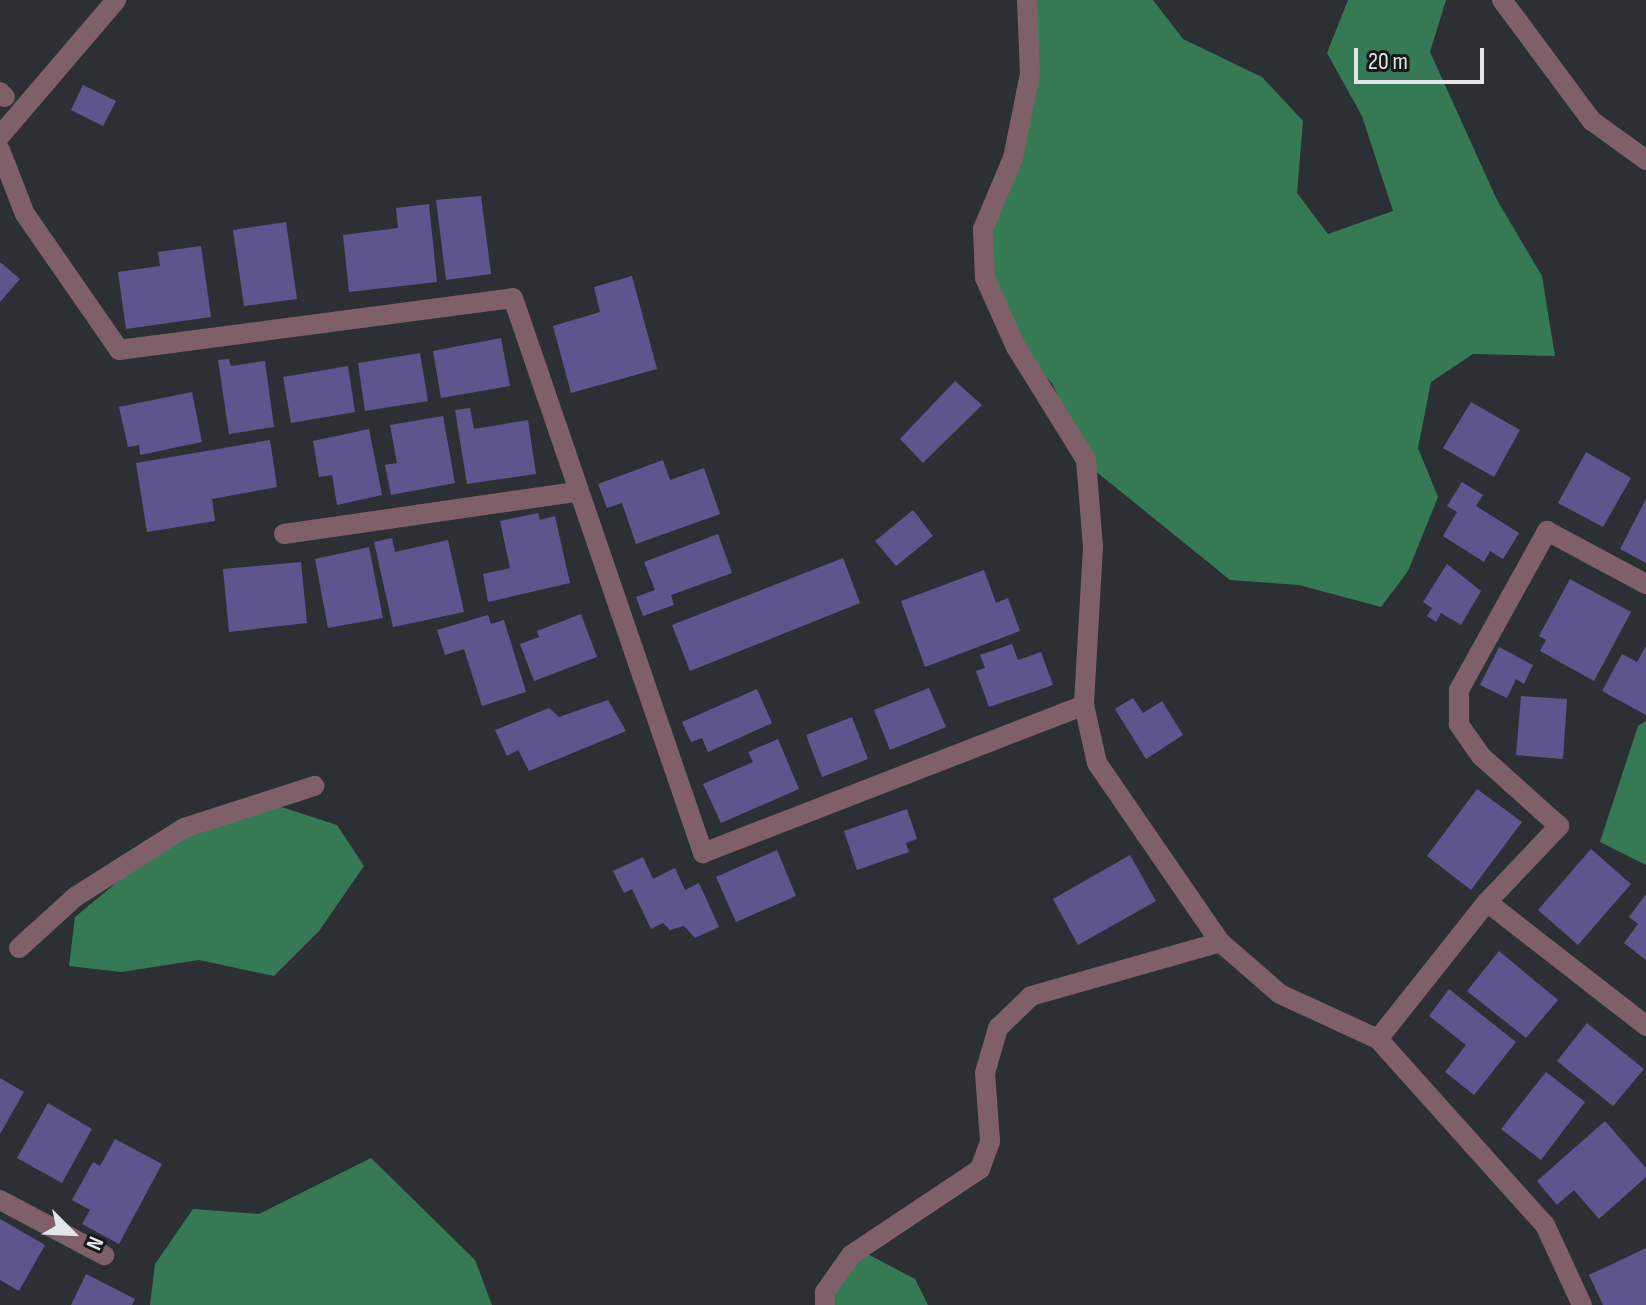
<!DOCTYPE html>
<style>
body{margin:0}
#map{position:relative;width:1646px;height:1305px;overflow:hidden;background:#2c3034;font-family:"Sofia Sans Condensed",sans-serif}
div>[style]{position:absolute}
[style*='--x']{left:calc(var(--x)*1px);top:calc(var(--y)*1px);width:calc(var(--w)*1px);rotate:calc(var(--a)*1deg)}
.forest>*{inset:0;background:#357a55}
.building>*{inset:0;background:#5e558f}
.minor>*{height:20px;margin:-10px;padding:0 10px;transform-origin:10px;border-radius:10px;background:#7f6068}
span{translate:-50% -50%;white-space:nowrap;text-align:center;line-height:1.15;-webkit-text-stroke:8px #161719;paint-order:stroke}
.north{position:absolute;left:32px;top:1193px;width:80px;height:80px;-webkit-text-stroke:6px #161719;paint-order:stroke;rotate:114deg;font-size:22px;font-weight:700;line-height:32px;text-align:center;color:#e3e6e8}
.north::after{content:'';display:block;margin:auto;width:28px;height:36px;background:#e3e6e8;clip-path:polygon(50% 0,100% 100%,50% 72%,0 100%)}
.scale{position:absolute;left:1354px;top:48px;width:130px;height:36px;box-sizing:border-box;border:4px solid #e3e6e8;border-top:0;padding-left:10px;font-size:24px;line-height:28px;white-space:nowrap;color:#e3e6e8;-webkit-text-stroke:6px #161719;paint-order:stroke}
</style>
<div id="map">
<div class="forest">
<div style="clip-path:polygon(1031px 0,1153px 0,1183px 39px,1262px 77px,1303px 121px,1297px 193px,1328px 234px,1393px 211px,1362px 116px,1327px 53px,1348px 0,1446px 0,1430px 52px,1497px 200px,1542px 276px,1555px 356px,1473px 354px,1431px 382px,1418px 448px,1438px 497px,1408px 571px,1381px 607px,1299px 585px,1230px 580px,1088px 465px,1052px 383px,998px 327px,983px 229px,1027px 126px)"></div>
<div style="clip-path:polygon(1646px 721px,1646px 865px,1600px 842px,1638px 726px)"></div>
<div style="clip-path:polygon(272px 804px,337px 825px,364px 866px,319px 931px,274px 976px,199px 960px,121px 972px,69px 966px,75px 917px,175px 834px)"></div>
<div style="clip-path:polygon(371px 1158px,475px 1260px,492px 1305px,150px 1305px,155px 1264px,193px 1209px,259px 1214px)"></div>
<div style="clip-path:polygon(860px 1250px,915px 1279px,928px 1305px,827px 1305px)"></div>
</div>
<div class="building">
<div style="clip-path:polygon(83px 85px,116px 101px,103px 126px,71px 110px)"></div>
<div style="clip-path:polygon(481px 196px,491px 274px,446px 280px,436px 200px)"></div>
<div style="clip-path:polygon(429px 204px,437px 282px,349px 292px,343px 235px,398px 228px,396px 208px)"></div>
<div style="clip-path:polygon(286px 222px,297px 299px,244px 306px,233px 230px)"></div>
<div style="clip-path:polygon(201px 246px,211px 317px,126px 329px,118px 272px,160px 266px,158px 252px)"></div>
<div style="clip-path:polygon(0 262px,20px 279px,0 302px)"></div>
<div style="clip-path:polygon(632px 276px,657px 369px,571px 393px,553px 326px,600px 312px,594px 287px)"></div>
<div style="clip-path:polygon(501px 338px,510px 386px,441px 398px,433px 351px)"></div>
<div style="clip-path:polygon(420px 353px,428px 401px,365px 411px,358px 363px)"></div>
<div style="clip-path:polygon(229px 359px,231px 366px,265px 361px,274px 427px,229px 434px,218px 360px)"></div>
<div style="clip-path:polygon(348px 366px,355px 412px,291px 423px,283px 377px)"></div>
<div style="clip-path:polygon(955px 381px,982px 405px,923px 463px,900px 439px)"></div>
<div style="clip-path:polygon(192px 392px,202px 442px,140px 455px,139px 445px,128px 447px,119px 407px)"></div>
<div style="clip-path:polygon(1471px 402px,1520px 430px,1494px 477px,1443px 448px)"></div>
<div style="clip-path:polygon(470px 408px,474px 429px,528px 420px,536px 474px,467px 484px,455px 410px)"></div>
<div style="clip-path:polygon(443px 416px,455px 483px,391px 495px,385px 465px,397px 463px,390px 425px)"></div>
<div style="clip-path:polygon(369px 429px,382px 495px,337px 505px,332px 475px,319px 477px,313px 441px)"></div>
<div style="clip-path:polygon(270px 440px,277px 487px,212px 499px,215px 521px,147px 532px,136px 463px)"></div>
<div style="clip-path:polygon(1586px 452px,1631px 478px,1603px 527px,1558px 503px)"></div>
<div style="clip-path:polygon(663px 460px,670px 480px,704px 468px,720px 514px,636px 544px,622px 503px,607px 508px,598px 484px)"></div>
<div style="clip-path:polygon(1462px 482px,1483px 495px,1476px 506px,1519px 533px,1503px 559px,1490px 551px,1484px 562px,1443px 536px,1457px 512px,1447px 506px)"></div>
<div style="clip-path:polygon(1646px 499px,1646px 563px,1620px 549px)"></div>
<div style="clip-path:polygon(913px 510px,933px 536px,896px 566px,875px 541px)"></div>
<div style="clip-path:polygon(538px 513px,540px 520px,555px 516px,570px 583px,488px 602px,483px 574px,510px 568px,500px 521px)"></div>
<div style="clip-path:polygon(718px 534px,732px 573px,671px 595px,674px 605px,643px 616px,636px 597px,655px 590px,644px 562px)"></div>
<div style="clip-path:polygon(392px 538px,395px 552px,448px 540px,464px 612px,393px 627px,374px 542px)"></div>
<div style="clip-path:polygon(369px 547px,383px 618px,328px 628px,315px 559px)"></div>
<div style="clip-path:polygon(843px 558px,860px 603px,690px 671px,672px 625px)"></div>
<div style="clip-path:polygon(301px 562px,307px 623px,229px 632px,223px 569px)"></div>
<div style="clip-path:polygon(1447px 564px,1481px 591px,1461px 625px,1441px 613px,1436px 622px,1427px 616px,1432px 608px,1423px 602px)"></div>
<div style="clip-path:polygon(984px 570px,996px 603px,1008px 598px,1020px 631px,925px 667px,901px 601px)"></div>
<div style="clip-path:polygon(1570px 579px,1631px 612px,1594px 681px,1540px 651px,1546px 640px,1539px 636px)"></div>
<div style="clip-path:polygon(581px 614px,597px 657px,534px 681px,520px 644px,539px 637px,537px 631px)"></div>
<div style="clip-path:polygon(488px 615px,491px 624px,504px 620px,526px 692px,482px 706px,464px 649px,445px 655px,437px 630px)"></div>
<div style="clip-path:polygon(1012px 644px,1018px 660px,1041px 652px,1053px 685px,989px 707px,976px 671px,985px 668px,980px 655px)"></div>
<div style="clip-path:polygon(1646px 646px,1646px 715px,1602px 691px,1622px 654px,1637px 662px)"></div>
<div style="clip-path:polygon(1499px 647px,1533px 665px,1524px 684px,1516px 679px,1507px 698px,1480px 685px)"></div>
<div style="clip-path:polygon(929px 688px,946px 727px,890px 750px,874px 710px)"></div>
<div style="clip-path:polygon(757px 689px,772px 723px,708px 752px,702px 738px,691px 742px,682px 722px)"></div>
<div style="clip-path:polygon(1521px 696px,1567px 699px,1563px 759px,1516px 755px)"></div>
<div style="clip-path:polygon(1133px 698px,1143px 713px,1162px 701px,1183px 735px,1146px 759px,1115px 709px)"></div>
<div style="clip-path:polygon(608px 700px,626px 731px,529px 771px,518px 750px,507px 756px,495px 730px,549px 708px,559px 717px)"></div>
<div style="clip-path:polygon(852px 717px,868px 759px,822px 777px,806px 735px)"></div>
<div style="clip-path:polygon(778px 739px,799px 789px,721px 823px,703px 784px,753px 762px,748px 752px)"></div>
<div style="clip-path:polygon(1477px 789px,1522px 822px,1471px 890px,1427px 856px)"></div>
<div style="clip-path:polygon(907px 809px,917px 839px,906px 843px,909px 852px,857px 870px,844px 831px)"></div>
<div style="clip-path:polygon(1591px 849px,1631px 884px,1578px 945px,1538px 910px)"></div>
<div style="clip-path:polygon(777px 850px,796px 896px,736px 922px,716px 877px)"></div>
<div style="clip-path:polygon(1130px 855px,1156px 901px,1078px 945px,1053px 899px)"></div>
<div style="clip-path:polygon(643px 857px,653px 879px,675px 868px,685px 890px,699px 883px,719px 927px,695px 938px,684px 926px,670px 930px,663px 923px,651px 929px,632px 889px,624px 893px,613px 871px)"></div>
<div style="clip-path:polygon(1646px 894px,1646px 960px,1624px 943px,1638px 924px,1629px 917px)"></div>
<div style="clip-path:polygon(1499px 951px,1558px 1000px,1526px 1038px,1467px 991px)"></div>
<div style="clip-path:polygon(1449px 989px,1516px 1042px,1474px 1095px,1445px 1072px,1466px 1045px,1429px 1016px)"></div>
<div style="clip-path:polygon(1587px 1023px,1644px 1069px,1613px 1106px,1557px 1061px)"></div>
<div style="clip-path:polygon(1546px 1072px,1585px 1102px,1541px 1160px,1501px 1129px)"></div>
<div style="clip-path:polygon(0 1078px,24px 1092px,0 1134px)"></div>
<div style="clip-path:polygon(48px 1103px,92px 1129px,62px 1183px,17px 1158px)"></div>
<div style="clip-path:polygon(1605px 1121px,1646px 1168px,1646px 1177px,1599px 1219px,1574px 1190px,1557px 1205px,1537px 1181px)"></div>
<div style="clip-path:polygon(115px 1139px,162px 1164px,119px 1244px,82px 1224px,90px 1210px,72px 1200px,93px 1162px,100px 1166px)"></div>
<div style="clip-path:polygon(0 1219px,45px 1245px,19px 1291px,0 1280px)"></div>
<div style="clip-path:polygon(1646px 1248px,1646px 1305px,1603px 1305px,1589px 1275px)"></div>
<div style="clip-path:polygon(86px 1274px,135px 1299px,132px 1305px,71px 1305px)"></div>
</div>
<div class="minor">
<div style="--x:1027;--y:0;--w:74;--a:87.7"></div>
<div style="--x:1030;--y:74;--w:86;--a:101.4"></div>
<div style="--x:1013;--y:158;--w:77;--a:112.9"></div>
<div style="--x:983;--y:229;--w:49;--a:87.7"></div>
<div style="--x:985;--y:278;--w:76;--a:65.8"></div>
<div style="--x:1016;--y:347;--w:133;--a:58.2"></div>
<div style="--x:1086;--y:460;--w:87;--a:85.4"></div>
<div style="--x:1093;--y:547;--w:158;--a:93.3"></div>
<div style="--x:1084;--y:705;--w:59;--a:77.4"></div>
<div style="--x:1097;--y:763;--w:217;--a:55.5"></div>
<div style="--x:1220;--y:942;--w:79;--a:40.9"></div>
<div style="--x:1280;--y:994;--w:108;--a:24.7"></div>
<div style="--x:1378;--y:1039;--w:250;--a:48.1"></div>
<div style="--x:1545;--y:1225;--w:88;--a:65.2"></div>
<div style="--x:1502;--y:0;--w:151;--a:53.4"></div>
<div style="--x:1592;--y:121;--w:67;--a:35.8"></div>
<div style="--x:0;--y:92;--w:7;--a:45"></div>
<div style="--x:0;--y:136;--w:179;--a:-49.5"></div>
<div style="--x:0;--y:150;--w:69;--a:68.7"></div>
<div style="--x:25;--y:214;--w:165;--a:55.3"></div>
<div style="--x:119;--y:350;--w:397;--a:-7.5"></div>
<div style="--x:513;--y:298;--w:587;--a:71.1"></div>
<div style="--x:703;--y:853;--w:409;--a:-21.2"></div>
<div style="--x:284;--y:534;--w:295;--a:-8.2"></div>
<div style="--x:1487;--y:902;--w:202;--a:37.9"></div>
<div style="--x:19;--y:948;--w:76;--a:-42.3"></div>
<div style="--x:75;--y:897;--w:129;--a:-32.3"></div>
<div style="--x:184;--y:828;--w:137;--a:-17.9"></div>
<div style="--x:1378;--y:1039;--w:175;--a:-51.5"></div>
<div style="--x:1487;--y:902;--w:105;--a:-46.5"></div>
<div style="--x:1559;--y:826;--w:105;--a:-138.1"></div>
<div style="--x:1481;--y:756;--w:39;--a:-125"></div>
<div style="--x:1459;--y:724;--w:34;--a:-90"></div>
<div style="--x:1459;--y:690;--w:182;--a:-61"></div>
<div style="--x:1547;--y:531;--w:112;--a:28.2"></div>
<div style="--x:0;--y:1200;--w:118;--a:27.9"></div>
<div style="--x:825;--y:1305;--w:13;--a:-90"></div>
<div style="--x:825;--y:1292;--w:45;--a:-54.9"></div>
<div style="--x:851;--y:1255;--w:155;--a:-33.7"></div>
<div style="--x:980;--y:1169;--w:30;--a:-70"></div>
<div style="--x:990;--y:1141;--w:68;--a:-94.2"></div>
<div style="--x:985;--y:1073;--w:47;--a:-73.9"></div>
<div style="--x:998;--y:1028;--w:46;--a:-44.1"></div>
<div style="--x:1031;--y:996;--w:197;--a:-15.9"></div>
</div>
<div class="north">N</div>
<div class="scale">20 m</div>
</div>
